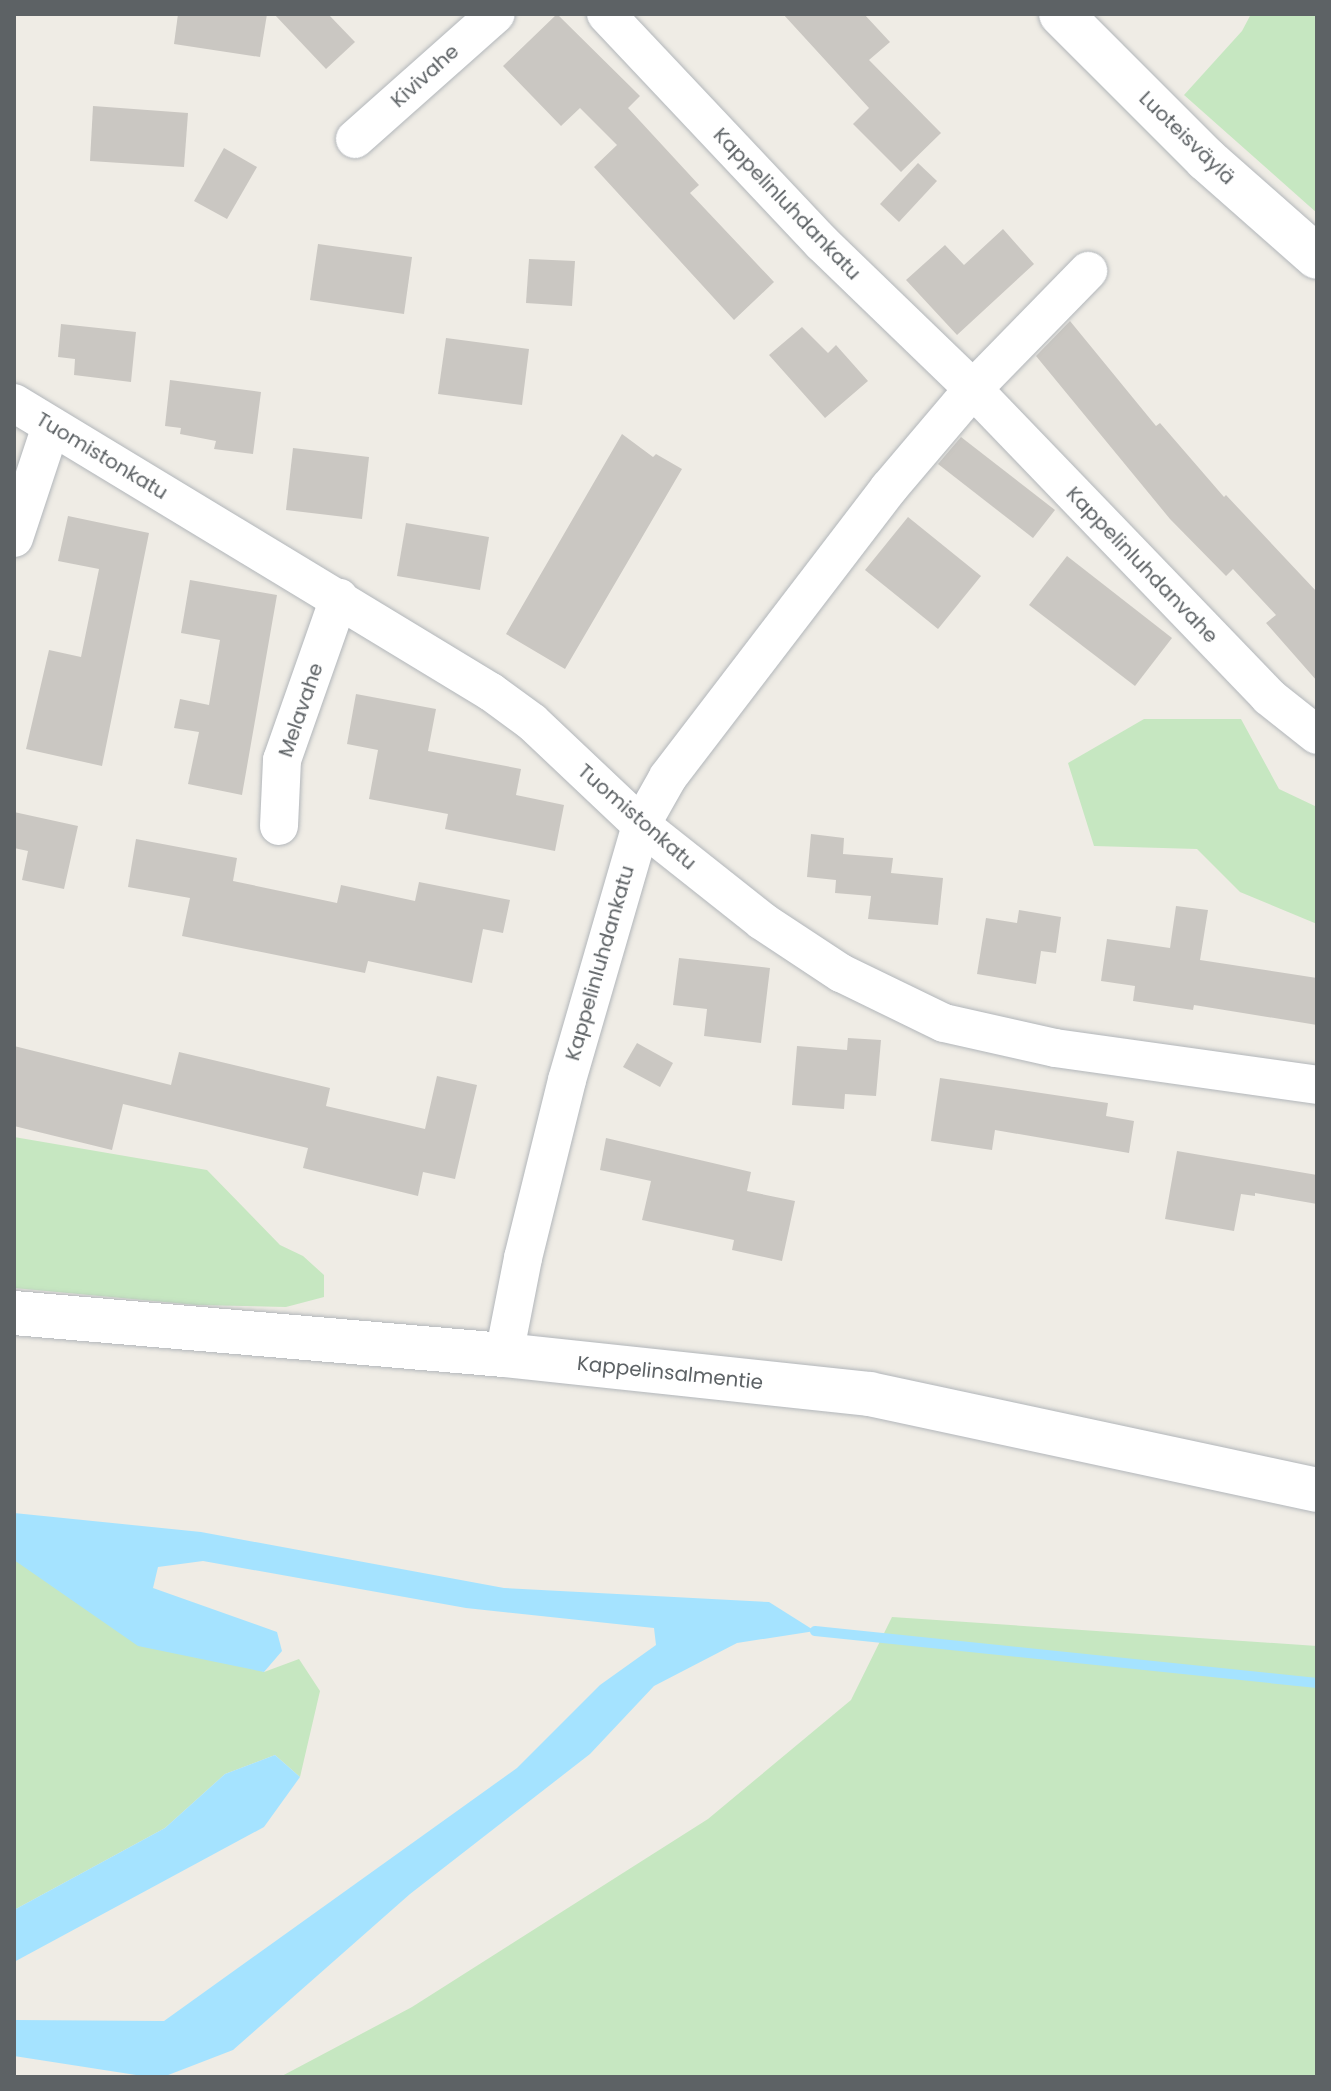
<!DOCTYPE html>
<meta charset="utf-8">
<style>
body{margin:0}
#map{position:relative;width:1331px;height:2091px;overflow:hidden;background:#efece5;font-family:Poppins,sans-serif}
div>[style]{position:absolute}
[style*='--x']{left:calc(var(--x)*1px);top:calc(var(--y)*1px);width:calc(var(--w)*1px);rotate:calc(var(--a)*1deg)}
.green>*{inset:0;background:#c6e7c1}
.water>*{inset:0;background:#a5e3ff}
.stream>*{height:10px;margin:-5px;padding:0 5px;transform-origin:5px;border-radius:5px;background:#a5e3ff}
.building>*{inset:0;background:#cac7c2}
.roads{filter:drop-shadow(0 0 2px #b2b6ba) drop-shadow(0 0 2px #b2b6ba)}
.street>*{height:38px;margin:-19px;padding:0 19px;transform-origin:19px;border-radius:19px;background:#fff}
.secondary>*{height:44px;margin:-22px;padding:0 22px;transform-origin:22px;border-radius:22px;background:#fff}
span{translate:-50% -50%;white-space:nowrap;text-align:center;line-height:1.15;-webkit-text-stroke:7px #fff;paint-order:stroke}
.street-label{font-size:20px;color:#5d6265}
.frame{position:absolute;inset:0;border:16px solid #5d6265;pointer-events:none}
</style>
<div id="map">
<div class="green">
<div style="clip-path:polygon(1251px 14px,1317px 14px,1317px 213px,1184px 95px,1242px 31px)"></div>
<div style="clip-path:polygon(1144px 719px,1241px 719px,1279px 789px,1317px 807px,1317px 924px,1240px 892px,1197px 849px,1094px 846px,1068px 763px)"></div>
<div style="clip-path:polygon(14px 1137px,207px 1170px,280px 1245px,303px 1256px,324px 1275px,324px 1297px,286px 1307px,196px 1305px,14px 1288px)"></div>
<div style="clip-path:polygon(14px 1560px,264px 1672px,299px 1659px,320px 1691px,300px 1777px,275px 1755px,225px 1774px,165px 1828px,14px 1910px)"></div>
<div style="clip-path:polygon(892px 1617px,1317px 1646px,1317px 2077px,280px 2077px,412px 2007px,708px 1819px,851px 1700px)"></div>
</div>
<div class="water">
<div style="clip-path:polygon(14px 1513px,201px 1532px,504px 1588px,769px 1602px,815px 1631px,737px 1643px,654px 1686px,590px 1754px,410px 1894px,233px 2050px,163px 2077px,149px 2077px,14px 2056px,14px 2020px,164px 2021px,517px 1768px,600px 1685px,656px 1645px,654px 1628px,466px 1608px,203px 1561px,158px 1567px,153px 1588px,277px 1632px,282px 1651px,264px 1672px,138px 1646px,14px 1560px)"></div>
<div style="clip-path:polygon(275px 1755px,300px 1777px,264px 1827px,14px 1962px,14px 1910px,165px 1828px,225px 1774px)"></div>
</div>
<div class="stream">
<div style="--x:815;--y:1631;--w:505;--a:5.91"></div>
</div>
<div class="building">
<div style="clip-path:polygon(178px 14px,267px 14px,260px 57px,174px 44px)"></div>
<div style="clip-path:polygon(274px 14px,328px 14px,355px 42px,326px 69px)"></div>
<div style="clip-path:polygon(557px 14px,640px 96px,628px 108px,699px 185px,690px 193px,774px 282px,734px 320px,594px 167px,617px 145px,580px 108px,561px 126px,503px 66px)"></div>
<div style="clip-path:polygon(783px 14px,864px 14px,890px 42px,869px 60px,941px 133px,901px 172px,853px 124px,869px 108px)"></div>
<div style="clip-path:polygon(93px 106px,188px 113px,184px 167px,90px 161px)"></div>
<div style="clip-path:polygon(224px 148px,257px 167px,227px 219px,194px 201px)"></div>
<div style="clip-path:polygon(918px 163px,937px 181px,899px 222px,880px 204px)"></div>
<div style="clip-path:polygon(1003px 229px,1034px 264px,957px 335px,906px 280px,945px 245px,964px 265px)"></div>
<div style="clip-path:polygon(318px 244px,412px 257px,404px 314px,310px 300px)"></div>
<div style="clip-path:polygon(529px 259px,575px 261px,572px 306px,526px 303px)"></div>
<div style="clip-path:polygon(1070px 321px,1156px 426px,1160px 423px,1224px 497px,1226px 495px,1317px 592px,1317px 681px,1266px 623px,1276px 615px,1233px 569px,1226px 576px,1170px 519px,1036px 356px)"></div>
<div style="clip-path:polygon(61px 324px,136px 332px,131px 382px,74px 375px,75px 359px,58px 357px)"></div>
<div style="clip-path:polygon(802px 327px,828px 353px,836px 345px,868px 381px,825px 418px,769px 355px)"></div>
<div style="clip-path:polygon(446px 338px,529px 349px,522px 405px,438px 394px)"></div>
<div style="clip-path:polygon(170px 380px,261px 392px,253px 454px,214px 449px,216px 441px,180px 434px,181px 428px,165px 426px)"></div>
<div style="clip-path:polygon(622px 434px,653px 457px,656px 454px,682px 469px,565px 669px,506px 634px)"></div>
<div style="clip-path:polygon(961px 437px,1055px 510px,1033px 538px,938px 464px)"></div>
<div style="clip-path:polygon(293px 448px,369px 457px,362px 519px,286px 510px)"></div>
<div style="clip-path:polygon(68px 516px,149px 533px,102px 766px,26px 749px,49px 650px,81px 657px,99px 569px,58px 561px)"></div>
<div style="clip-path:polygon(908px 517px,981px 576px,938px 629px,865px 570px)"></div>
<div style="clip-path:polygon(406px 523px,489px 537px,480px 590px,397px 576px)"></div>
<div style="clip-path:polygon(1067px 556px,1172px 638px,1135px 686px,1029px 605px)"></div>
<div style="clip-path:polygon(190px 580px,277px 595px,242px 795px,188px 784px,199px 732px,174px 728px,180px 699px,209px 705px,220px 640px,181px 633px)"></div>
<div style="clip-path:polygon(356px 694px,436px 709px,428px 751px,521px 769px,516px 795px,564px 805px,555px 851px,445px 829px,448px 814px,369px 799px,378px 750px,347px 744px)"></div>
<div style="clip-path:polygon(14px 812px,78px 826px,64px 889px,22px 880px,28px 851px,14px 848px)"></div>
<div style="clip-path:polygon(811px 834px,844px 838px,843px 854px,893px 858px,891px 873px,943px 878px,938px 925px,868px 919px,871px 896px,835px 893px,836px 880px,807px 877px)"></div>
<div style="clip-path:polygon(136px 839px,237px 858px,233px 881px,337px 903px,341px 885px,415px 901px,419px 882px,510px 900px,503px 933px,483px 929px,472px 983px,368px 961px,365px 973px,182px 936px,190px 898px,128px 887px)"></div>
<div style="clip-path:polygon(1176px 906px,1208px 910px,1200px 960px,1317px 978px,1317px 1025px,1194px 1005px,1193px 1010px,1133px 1001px,1135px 986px,1101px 981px,1107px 939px,1170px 948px)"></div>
<div style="clip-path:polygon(1019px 910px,1061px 917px,1056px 953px,1041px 951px,1036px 984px,977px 974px,986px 918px,1017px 923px)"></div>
<div style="clip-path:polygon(679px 958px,770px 968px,761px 1043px,704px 1036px,707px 1009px,673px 1005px)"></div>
<div style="clip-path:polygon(848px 1038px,881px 1040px,876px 1096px,845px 1094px,844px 1109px,792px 1105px,797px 1046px,847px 1050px)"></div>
<div style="clip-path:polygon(637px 1043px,673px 1063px,660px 1087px,623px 1067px)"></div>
<div style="clip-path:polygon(14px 1046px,171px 1085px,179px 1052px,330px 1088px,326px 1106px,425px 1129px,437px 1076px,477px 1085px,455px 1179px,423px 1172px,418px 1196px,303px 1168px,308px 1148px,123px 1104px,112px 1150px,14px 1126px)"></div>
<div style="clip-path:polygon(940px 1078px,1108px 1103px,1106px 1116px,1134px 1121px,1129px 1153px,995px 1130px,992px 1150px,931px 1141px)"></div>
<div style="clip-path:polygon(606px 1138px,751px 1172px,747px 1191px,795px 1201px,782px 1261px,732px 1250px,734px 1240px,642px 1220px,651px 1181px,600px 1170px)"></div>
<div style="clip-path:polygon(1177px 1151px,1317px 1175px,1317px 1204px,1255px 1193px,1255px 1196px,1241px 1194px,1234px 1231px,1165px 1219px)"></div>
</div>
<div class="roads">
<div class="street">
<div style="--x:606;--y:14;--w:315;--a:46.7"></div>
<div style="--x:822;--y:243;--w:210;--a:44"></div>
<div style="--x:973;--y:389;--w:427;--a:46.1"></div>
<div style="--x:1269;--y:697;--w:61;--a:38.4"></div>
<div style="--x:355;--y:139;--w:188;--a:-41.6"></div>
<div style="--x:14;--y:403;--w:558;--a:31.21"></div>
<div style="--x:491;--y:692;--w:51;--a:36.2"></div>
<div style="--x:532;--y:722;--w:150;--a:43.4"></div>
<div style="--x:641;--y:825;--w:154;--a:38.4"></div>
<div style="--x:762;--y:921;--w:95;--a:33.4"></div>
<div style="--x:841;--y:973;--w:114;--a:25.9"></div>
<div style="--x:944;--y:1023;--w:114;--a:12.7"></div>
<div style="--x:1055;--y:1048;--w:265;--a:8"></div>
<div style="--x:14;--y:538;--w:118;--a:-71.7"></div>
<div style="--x:279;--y:826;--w:66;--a:-87.4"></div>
<div style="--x:282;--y:760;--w:172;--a:-70.6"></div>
<div style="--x:504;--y:1355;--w:99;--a:-78.9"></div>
<div style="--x:523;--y:1258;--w:183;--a:-76.1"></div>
<div style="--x:567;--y:1080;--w:266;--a:-73.8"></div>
<div style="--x:641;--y:825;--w:55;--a:-60.6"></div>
<div style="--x:668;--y:777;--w:364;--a:-52.6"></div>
<div style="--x:889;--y:488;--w:130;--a:-49.7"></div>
<div style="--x:973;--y:389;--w:165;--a:-45.7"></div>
</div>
<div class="secondary">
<div style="--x:1061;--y:14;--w:205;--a:45"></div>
<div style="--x:1206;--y:159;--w:148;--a:41.4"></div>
<div style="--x:14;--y:1313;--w:492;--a:4.9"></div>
<div style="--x:504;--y:1355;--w:368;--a:6.1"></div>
<div style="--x:870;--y:1394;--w:457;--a:12.1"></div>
</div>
</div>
<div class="street-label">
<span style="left:425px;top:76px;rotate:-42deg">Kivivahe</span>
<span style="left:1187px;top:138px;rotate:44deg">Luoteisväylä</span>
<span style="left:787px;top:204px;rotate:46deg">Kappelinluhdankatu</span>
<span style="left:102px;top:456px;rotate:31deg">Tuomistonkatu</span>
<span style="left:1142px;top:565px;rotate:46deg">Kappelinluhdanvahe</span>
<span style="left:301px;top:710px;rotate:-71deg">Melavahe</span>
<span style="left:637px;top:817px;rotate:41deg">Tuomistonkatu</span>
<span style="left:600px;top:963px;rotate:-74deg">Kappelinluhdankatu</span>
<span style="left:670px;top:1373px;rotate:6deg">Kappelinsalmentie</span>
</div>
<div class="frame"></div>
</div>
